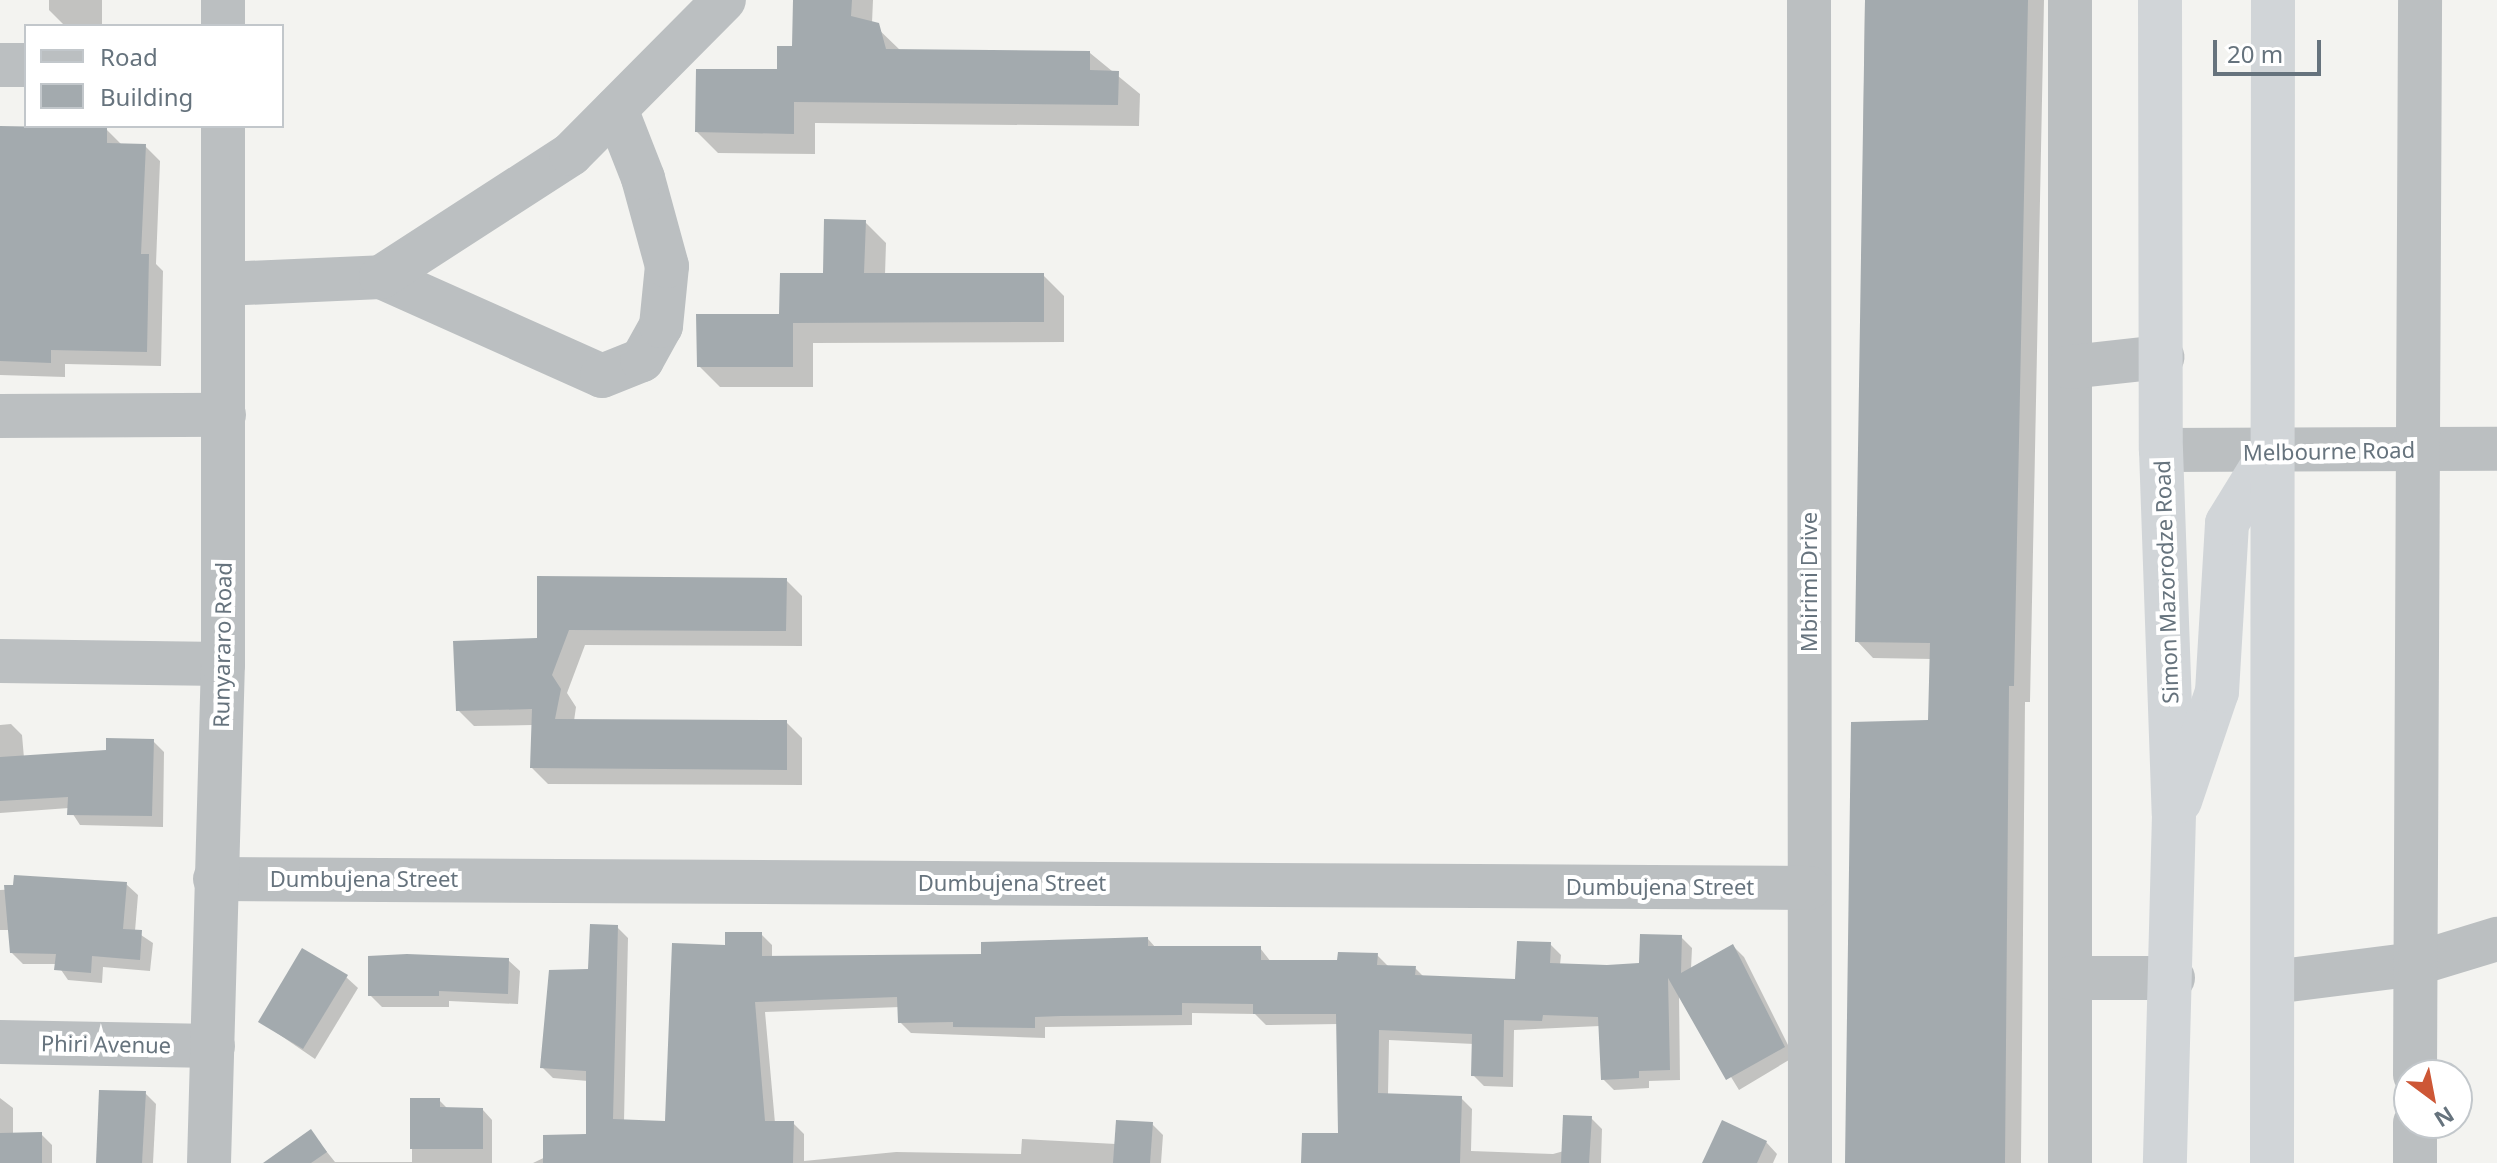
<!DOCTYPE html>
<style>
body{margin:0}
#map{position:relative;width:2497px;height:1163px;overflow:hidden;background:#f3f3f0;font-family:"Noto Sans",sans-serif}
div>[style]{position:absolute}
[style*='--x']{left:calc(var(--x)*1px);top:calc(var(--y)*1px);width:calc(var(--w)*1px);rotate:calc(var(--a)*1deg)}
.shadow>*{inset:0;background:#0003}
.building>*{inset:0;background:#a3aaae}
.minor>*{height:44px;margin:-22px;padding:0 22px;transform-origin:22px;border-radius:22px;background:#bbbfc1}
.highway>*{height:44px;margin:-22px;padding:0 22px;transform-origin:22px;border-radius:22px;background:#d1d5d8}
span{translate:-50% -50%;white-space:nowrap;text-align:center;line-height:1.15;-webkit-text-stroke:8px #fff;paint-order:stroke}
.street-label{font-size:22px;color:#66737d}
.legend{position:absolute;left:24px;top:24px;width:260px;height:104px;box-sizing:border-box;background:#fff;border:2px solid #c2c7cb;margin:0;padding:10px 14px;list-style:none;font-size:24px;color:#66737d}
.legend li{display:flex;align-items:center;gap:16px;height:40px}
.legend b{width:40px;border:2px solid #c2c7cb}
.north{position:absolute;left:2393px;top:1059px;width:80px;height:80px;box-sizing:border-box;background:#fff;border:2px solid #c2c7cb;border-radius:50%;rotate:148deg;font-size:22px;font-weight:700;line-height:32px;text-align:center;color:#66737d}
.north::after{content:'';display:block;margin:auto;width:28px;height:36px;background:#cd5736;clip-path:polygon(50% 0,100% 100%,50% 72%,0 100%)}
.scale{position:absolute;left:2213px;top:40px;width:108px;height:36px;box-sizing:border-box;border:4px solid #66737d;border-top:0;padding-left:10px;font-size:24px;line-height:28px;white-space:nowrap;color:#66737d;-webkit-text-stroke:6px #fff;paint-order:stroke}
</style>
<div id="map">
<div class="shadow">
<div style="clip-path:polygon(49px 0,102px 0,102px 24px,63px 24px,49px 10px)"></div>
<div style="clip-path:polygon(795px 0,873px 0,872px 23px,901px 51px,1090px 53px,1140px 94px,1139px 126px,815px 123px,815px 154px,718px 153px,697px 132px,779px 72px,794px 48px)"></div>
<div style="clip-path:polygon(1865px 0,2044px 0,2030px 702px,2025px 702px,2021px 1163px,1848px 1163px,1930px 722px,1932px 659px,1873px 658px,1857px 641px)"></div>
<div style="clip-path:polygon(107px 130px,122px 145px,145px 146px,160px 161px,156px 264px,163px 271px,161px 366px,65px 364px,65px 377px,0 375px,0 153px)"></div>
<div style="clip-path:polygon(865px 222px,886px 243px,885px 275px,1043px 275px,1064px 296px,1064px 342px,813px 343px,813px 387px,720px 387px,699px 366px,781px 315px,825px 275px)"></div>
<div style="clip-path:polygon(539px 578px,786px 580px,802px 596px,802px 646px,585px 645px,567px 693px,576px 707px,574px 721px,786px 722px,802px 738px,802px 785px,548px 784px,532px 768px,533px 725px,474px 726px,458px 710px,539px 640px)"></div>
<div style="clip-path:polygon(11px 724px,22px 735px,24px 758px,108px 752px,153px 741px,164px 752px,163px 827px,80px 825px,69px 808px,0 813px,0 725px)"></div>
<div style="clip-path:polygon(126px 884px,138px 895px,135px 931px,153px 943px,150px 971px,103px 967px,102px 983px,68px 980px,57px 964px,23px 964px,12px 953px,12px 930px,0 930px,0 890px)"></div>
<div style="clip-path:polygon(617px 927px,628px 938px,624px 1122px,667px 1123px,727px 947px,761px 934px,772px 945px,772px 958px,983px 956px,1148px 939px,1156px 948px,1260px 948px,1271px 962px,1339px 962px,1377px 955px,1388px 966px,1415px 968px,1425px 978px,1517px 981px,1550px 944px,1561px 955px,1560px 965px,1641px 965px,1681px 937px,1692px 948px,1691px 969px,1733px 946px,1744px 957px,1794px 1057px,1739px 1090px,1679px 992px,1680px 1080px,1649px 1081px,1649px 1088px,1614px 1090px,1603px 1079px,1600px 1026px,1514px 1030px,1513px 1087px,1484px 1086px,1473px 1075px,1474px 1044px,1389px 1040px,1388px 1095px,1461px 1098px,1472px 1109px,1471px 1151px,1553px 1154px,1564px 1151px,1591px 1118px,1602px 1129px,1601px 1163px,1303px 1163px,1340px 1135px,1339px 1024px,1266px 1025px,1255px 1014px,1192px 1013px,1192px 1025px,1045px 1027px,1045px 1038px,911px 1033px,900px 1022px,900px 1007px,765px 1012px,775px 1123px,793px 1123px,804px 1134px,804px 1161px,896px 1152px,1021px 1154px,1022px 1139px,1116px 1144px,1152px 1124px,1163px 1135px,1161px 1163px,533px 1163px,589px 1136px,588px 1081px,553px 1078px,542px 1067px)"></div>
<div style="clip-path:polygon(508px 960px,520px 971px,518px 1004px,449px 1001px,449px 1007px,382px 1007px,370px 995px)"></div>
<div style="clip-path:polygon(346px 977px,358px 988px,315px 1059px,261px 1022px)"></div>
<div style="clip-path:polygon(145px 1093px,156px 1104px,153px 1163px,98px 1163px)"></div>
<div style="clip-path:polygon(0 1098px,13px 1108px,13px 1135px,41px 1134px,52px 1145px,52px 1163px,0 1163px)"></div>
<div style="clip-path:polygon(412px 1100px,439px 1100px,448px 1109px,483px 1110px,492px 1120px,492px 1163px,268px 1163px,311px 1132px,335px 1162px,412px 1162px)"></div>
<div style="clip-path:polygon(1766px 1142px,1777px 1154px,1773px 1163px,1704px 1163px)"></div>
</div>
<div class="building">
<div style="clip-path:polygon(793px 0,852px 0,851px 16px,879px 23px,886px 49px,1090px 51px,1090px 70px,1119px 71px,1118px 105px,794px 102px,794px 134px,695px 132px,696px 69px,777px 69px,777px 46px,792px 46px)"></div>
<div style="clip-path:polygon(1865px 0,2028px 0,2014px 686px,2009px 686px,2005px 1163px,1845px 1163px,1851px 722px,1928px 720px,1930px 643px,1855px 642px)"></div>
<div style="clip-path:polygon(0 126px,107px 128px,107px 143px,146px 144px,141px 254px,149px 254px,147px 352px,51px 350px,51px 363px,0 361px)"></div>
<div style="clip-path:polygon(824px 219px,866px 220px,864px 273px,1044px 273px,1044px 322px,793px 323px,793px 367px,697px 367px,696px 314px,779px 314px,780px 273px,823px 273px)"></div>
<div style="clip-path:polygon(537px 576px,787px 578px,786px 631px,569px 630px,552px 675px,561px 689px,555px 719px,787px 720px,787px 770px,530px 768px,532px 709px,456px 711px,453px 641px,537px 638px)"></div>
<div style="clip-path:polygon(106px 738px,154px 739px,152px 816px,67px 815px,68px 797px,0 801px,0 757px,106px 750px)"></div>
<div style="clip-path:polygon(14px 875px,127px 882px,123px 929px,142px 930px,140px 960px,92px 956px,91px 973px,54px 970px,56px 954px,10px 953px,4px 885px,13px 885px)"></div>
<div style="clip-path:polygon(590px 924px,618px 925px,613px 1119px,665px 1121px,672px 943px,725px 945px,725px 932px,762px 932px,762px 956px,981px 954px,981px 942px,1148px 937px,1148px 946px,1261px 946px,1261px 960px,1337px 960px,1338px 952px,1378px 953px,1377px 965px,1416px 966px,1415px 975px,1515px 979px,1517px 941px,1551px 942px,1550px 963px,1607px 965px,1639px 963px,1640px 934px,1682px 935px,1681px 973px,1733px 944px,1785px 1047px,1726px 1080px,1668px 978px,1670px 1070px,1639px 1071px,1639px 1078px,1601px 1080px,1598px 1017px,1543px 1015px,1542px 1021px,1504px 1020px,1503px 1077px,1471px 1076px,1472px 1034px,1379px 1030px,1378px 1093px,1462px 1096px,1460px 1163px,1301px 1163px,1302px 1133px,1338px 1133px,1336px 1014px,1253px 1014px,1253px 1004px,1182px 1003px,1182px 1015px,1061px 1016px,1035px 1017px,1035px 1028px,953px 1027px,953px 1022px,898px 1023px,897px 997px,755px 1002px,765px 1121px,794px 1121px,793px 1163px,543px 1163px,543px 1135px,586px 1134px,586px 1071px,540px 1068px,549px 970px,588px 969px)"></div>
<div style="clip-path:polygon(302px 948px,348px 975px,303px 1049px,258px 1022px)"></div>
<div style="clip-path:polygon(407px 954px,509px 958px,508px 994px,439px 991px,439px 996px,368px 996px,368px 956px)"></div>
<div style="clip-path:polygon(99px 1090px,146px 1091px,142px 1163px,96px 1163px)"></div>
<div style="clip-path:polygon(410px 1098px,440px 1098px,440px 1107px,483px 1108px,483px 1149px,410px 1149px)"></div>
<div style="clip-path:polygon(1563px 1115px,1592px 1116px,1589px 1163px,1561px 1163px)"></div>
<div style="clip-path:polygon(1116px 1120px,1153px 1122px,1150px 1163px,1113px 1163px)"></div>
<div style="clip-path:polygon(1722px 1120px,1767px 1141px,1757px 1163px,1702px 1163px)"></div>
<div style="clip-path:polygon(311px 1129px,327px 1152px,311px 1163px,263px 1163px)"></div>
<div style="clip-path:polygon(42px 1132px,42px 1163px,0 1163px,0 1133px)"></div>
</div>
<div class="minor">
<div style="--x:1809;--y:0;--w:1163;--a:89.95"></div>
<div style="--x:2070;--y:0;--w:1163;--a:90"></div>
<div style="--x:223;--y:26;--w:26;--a:-90"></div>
<div style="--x:0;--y:65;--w:26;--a:0"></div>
<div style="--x:381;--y:277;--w:242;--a:24.1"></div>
<div style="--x:602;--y:376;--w:43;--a:-21.8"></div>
<div style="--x:642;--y:360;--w:39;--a:-61"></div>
<div style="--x:661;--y:326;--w:60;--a:-84.3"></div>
<div style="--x:667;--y:266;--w:91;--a:-105.3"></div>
<div style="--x:643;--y:178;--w:74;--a:-111.4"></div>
<div style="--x:223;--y:284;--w:158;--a:-2.5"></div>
<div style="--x:381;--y:277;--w:226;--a:-32.9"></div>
<div style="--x:571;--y:154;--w:217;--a:-45.2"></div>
<div style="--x:2070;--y:367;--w:93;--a:-6.2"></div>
<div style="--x:0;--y:416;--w:224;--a:-0.3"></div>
<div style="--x:2161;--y:450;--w:336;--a:-0.2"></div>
<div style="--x:0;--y:661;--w:223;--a:0.8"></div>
<div style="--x:215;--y:879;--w:1594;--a:0.32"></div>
<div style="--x:2071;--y:978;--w:102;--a:0"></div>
<div style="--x:2273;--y:982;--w:143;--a:-7.2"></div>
<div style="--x:2415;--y:964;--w:86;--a:-17"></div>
<div style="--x:0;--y:1042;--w:213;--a:1.1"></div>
<div style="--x:2415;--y:1075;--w:1075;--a:-89.73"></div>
<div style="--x:2415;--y:1123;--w:40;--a:90"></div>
<div style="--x:209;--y:1163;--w:499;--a:-88.4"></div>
<div style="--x:223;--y:664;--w:538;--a:-90"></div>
</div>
<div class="highway">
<div style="--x:2160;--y:0;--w:450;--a:89.9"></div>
<div style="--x:2161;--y:450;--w:364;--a:88"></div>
<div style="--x:2174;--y:814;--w:349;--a:91.5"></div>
<div style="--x:2180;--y:801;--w:115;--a:-71.3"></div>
<div style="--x:2217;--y:692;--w:169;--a:-86.6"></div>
<div style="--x:2227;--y:523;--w:82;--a:-58.4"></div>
<div style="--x:2272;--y:1163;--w:1163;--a:-89.95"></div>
</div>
<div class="street-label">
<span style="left:2329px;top:451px;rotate:-1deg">Melbourne Road</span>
<span style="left:1809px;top:582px;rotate:-90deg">Mbirimi Drive</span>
<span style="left:2166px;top:582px;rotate:-92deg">Simon Mazorodze Road</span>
<span style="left:222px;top:645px;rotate:-89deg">Runyararo Road</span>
<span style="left:364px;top:879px">Dumbujena Street</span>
<span style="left:1012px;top:883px">Dumbujena Street</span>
<span style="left:1660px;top:887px">Dumbujena Street</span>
<span style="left:106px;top:1044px;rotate:1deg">Phiri Avenue</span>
</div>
<ul class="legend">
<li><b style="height:10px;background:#bbbfc1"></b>Road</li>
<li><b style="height:22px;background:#a3aaae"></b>Building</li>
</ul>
<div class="north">N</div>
<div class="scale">20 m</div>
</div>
